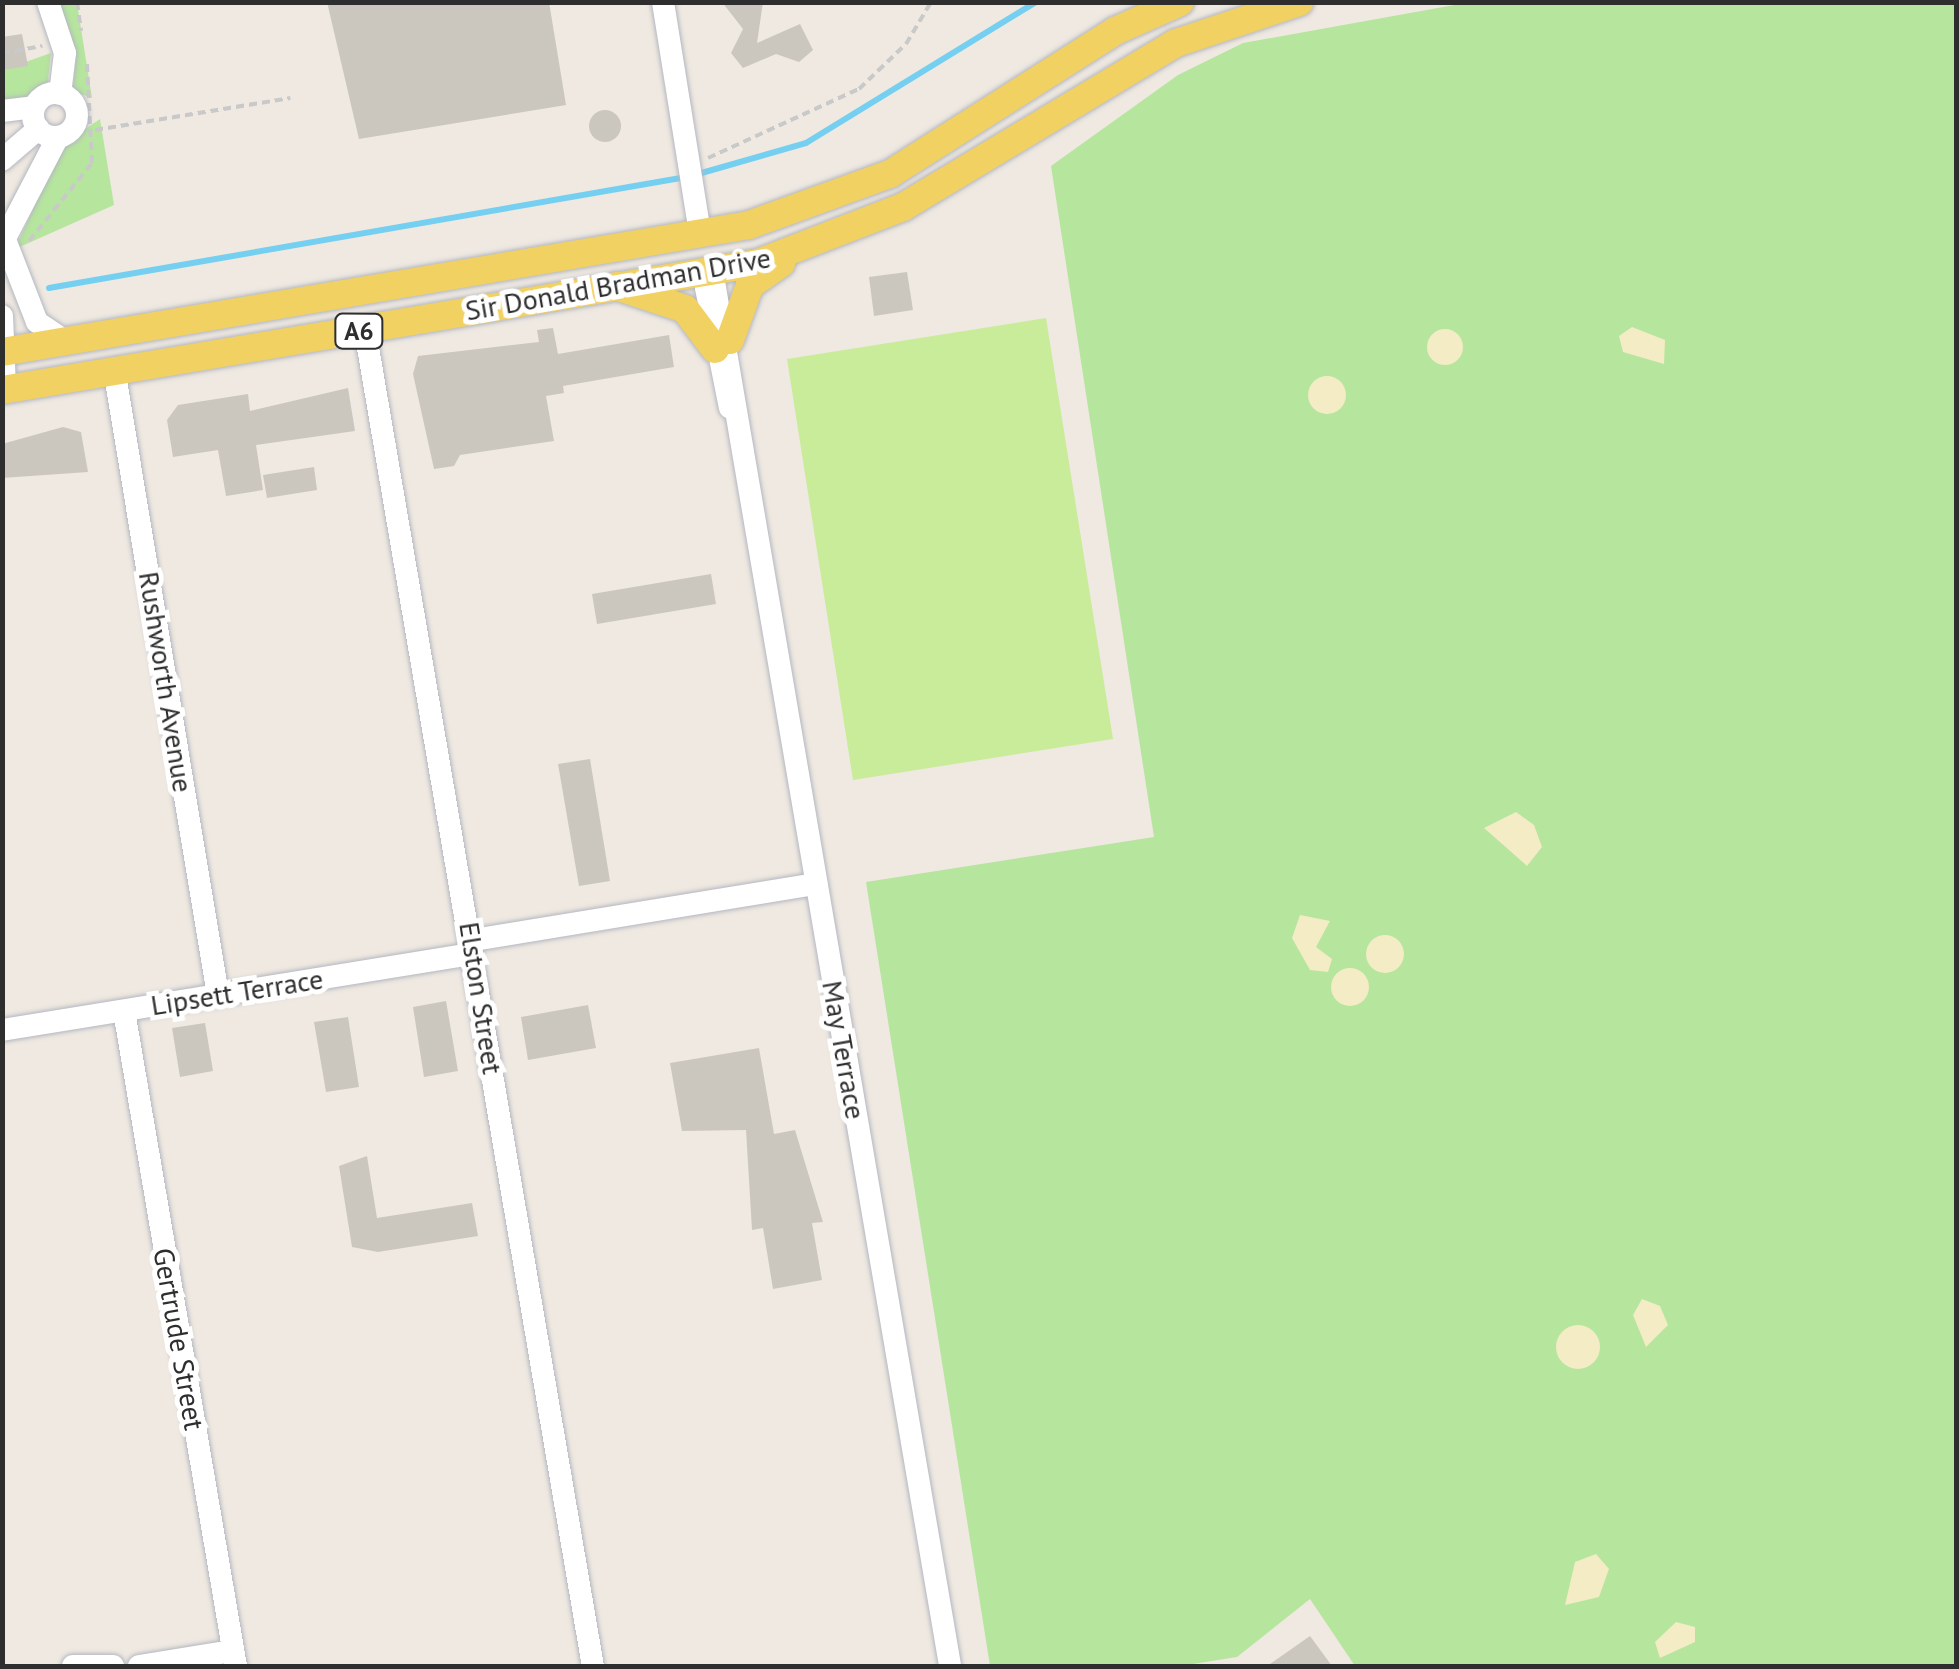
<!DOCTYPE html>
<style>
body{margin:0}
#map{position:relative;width:1959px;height:1669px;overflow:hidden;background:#efe9e1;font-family:"PT Sans",sans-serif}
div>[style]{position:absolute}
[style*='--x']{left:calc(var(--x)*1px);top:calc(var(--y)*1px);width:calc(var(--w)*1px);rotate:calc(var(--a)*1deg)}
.green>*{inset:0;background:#b6e59e}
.sand>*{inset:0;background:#f3ecc5}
.round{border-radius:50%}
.pitch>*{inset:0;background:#c9ec9a}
.stream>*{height:6px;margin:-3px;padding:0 3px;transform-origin:3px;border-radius:3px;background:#75cff0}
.building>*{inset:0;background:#cbc7bf}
.path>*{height:4px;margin-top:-2px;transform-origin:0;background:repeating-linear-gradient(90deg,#c9c9c9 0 8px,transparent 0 13px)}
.roads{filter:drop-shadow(0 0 2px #b4b7c1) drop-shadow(0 0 2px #b4b7c1)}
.minor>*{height:22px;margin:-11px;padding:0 11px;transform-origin:11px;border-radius:11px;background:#fff}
.minor>.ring{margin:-11px;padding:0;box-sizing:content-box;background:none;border:22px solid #fff;border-radius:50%}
.major>*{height:28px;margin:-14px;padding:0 14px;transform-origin:14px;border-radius:14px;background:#f2d163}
span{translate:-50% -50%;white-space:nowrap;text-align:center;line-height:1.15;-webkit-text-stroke:10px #fff;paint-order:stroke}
.shield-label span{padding:2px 8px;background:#fff;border:2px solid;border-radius:8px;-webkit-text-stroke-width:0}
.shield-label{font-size:25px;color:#2e2e2e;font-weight:700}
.street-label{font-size:28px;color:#2e2e2e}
.frame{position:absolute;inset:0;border:5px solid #2e2e2e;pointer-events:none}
</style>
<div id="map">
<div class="green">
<div style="clip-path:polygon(1471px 2px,1956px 3px,1956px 1666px,1355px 1666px,1310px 1599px,1237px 1657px,1180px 1666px,990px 1666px,866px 882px,1154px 837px,1051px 166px,1178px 75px,1243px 43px)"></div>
<div style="clip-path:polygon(59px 3px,77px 3px,92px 98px,73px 91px,76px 53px)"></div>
<div style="clip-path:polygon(51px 53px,47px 89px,3px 109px,3px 70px)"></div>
<div style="clip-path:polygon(100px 119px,114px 205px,15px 249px,62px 145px)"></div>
</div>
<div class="sand">
<div style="clip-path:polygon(1632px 327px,1665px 340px,1664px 364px,1623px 352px,1619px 336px)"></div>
<div class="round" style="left:1427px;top:329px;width:36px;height:36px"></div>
<div class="round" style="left:1308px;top:376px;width:38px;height:38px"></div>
<div style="clip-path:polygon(1516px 812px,1534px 825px,1542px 847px,1527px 866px,1484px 828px)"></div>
<div style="clip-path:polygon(1300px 915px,1330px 921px,1316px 947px,1332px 959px,1328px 972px,1310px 970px,1292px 938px)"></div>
<div class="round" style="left:1366px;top:935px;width:38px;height:38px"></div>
<div class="round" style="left:1331px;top:968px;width:38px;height:38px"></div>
<div style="clip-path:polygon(1642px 1299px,1660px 1306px,1668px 1325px,1646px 1347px,1633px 1315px)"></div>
<div class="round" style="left:1556px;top:1325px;width:44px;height:44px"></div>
<div style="clip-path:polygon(1596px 1554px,1609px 1569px,1599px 1597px,1565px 1605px,1575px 1562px)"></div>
<div style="clip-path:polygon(1676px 1622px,1695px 1627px,1695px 1642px,1660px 1658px,1655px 1642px)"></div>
</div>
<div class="pitch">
<div style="clip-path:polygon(1046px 318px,1113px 739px,853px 780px,787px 359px)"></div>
</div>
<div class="stream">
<div style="--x:698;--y:174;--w:112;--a:-16"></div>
<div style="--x:806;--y:143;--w:270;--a:-31.5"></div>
<div style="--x:49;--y:288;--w:647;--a:-9.88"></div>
</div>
<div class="building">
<div style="clip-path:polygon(327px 2px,549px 2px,566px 105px,359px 139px)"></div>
<div style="clip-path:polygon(722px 2px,763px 2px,757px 43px,800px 24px,813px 50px,799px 62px,776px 54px,743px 68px,731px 53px,743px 29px)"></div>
<div style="clip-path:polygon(22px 34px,28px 66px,2px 70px,2px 37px)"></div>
<div class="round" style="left:589px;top:110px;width:32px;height:32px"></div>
<div style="clip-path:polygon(907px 272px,913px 310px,874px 316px,869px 277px)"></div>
<div style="clip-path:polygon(553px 328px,558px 354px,669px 335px,674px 367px,563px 386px,564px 393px,546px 396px,554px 441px,460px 455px,454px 466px,434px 469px,413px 374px,418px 356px,539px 342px,537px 330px)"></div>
<div style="clip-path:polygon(348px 388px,355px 431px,256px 445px,263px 490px,226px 496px,218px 450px,173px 457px,167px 420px,178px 405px,248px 394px,250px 411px)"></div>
<div style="clip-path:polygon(63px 427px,81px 432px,88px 472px,2px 478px,2px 444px)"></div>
<div style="clip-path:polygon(314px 467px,317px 490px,267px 498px,263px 475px)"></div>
<div style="clip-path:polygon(711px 574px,716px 604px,597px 624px,592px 594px)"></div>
<div style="clip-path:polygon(590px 759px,610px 881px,579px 886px,558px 764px)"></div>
<div style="clip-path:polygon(446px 1001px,458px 1071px,424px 1077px,413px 1007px)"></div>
<div style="clip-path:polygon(588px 1005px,596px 1048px,528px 1060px,521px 1017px)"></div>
<div style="clip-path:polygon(348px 1017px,359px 1087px,326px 1092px,314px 1022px)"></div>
<div style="clip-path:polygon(205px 1023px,213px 1071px,180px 1077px,172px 1028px)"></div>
<div style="clip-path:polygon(759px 1048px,774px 1134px,795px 1130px,823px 1222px,812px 1223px,822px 1280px,773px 1289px,763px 1228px,752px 1230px,746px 1130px,682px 1131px,670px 1063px)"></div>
<div style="clip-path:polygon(367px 1156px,377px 1218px,472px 1203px,478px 1236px,378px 1252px,352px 1247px,339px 1166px)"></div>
<div style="clip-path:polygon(1310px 1636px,1332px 1666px,1267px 1666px)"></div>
</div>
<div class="path">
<div style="--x:77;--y:2;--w:29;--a:82"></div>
<div style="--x:2;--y:53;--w:41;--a:-9.9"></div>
<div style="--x:95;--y:130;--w:198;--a:-9.3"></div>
<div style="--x:708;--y:158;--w:166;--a:-24.6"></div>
<div style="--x:859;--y:89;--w:65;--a:-43.8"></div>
<div style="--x:906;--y:44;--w:49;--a:-59.2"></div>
<div style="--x:29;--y:241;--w:100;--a:-51.1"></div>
<div style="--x:92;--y:163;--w:99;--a:-92.9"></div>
</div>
<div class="roads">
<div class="minor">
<div style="--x:48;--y:2;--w:54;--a:71.6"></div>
<div style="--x:65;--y:53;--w:41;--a:97"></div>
<div style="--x:663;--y:2;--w:234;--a:80.9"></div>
<div class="ring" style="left:33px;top:93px;width:22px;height:22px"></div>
<div style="--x:2;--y:111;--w:32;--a:-7"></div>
<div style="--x:2;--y:160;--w:48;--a:-40.7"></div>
<div style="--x:4;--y:237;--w:91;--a:68.8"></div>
<div style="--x:37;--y:322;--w:36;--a:34"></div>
<div style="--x:2;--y:244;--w:121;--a:-62.4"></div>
<div style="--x:712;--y:270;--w:1416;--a:80.32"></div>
<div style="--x:712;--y:270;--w:19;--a:108"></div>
<div style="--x:706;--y:288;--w:122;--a:78.7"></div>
<div style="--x:2;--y:316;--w:73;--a:87.6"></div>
<div style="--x:365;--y:330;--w:1355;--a:80.32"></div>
<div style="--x:114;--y:369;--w:635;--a:80.57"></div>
<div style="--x:473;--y:940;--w:348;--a:-9.3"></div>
<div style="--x:124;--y:1011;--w:665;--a:80.3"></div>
<div style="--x:2;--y:1030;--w:476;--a:-9.2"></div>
<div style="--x:73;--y:1666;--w:40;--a:0"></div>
<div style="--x:139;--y:1666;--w:95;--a:-9.1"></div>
</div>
<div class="major">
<div style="--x:616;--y:286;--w:73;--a:18.4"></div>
<div style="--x:685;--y:309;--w:50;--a:53.1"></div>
<div style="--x:730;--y:340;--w:59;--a:-70"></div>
<div style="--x:750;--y:285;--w:38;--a:-35"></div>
<div style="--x:2;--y:352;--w:758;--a:-9.65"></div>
<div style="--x:749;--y:225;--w:150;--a:-19.9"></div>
<div style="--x:890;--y:174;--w:267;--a:-32.4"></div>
<div style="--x:1115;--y:31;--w:71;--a:-24"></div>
<div style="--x:2;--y:390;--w:767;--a:-9.54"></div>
<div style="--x:758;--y:263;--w:155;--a:-21.1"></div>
<div style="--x:903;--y:207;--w:318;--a:-31"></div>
<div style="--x:1176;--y:43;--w:130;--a:-18.4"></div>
</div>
</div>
<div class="shield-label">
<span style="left:359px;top:331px">A6</span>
</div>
<div class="street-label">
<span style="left:618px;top:284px;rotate:-10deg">Sir Donald Bradman Drive</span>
<span style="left:166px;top:682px;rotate:81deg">Rushworth Avenue</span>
<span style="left:237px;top:992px;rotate:-9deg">Lipsett Terrace</span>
<span style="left:481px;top:998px;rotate:81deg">Elston Street</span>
<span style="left:844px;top:1050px;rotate:80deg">May Terrace</span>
<span style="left:179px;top:1339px;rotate:80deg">Gertrude Street</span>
</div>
<div class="frame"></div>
</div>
